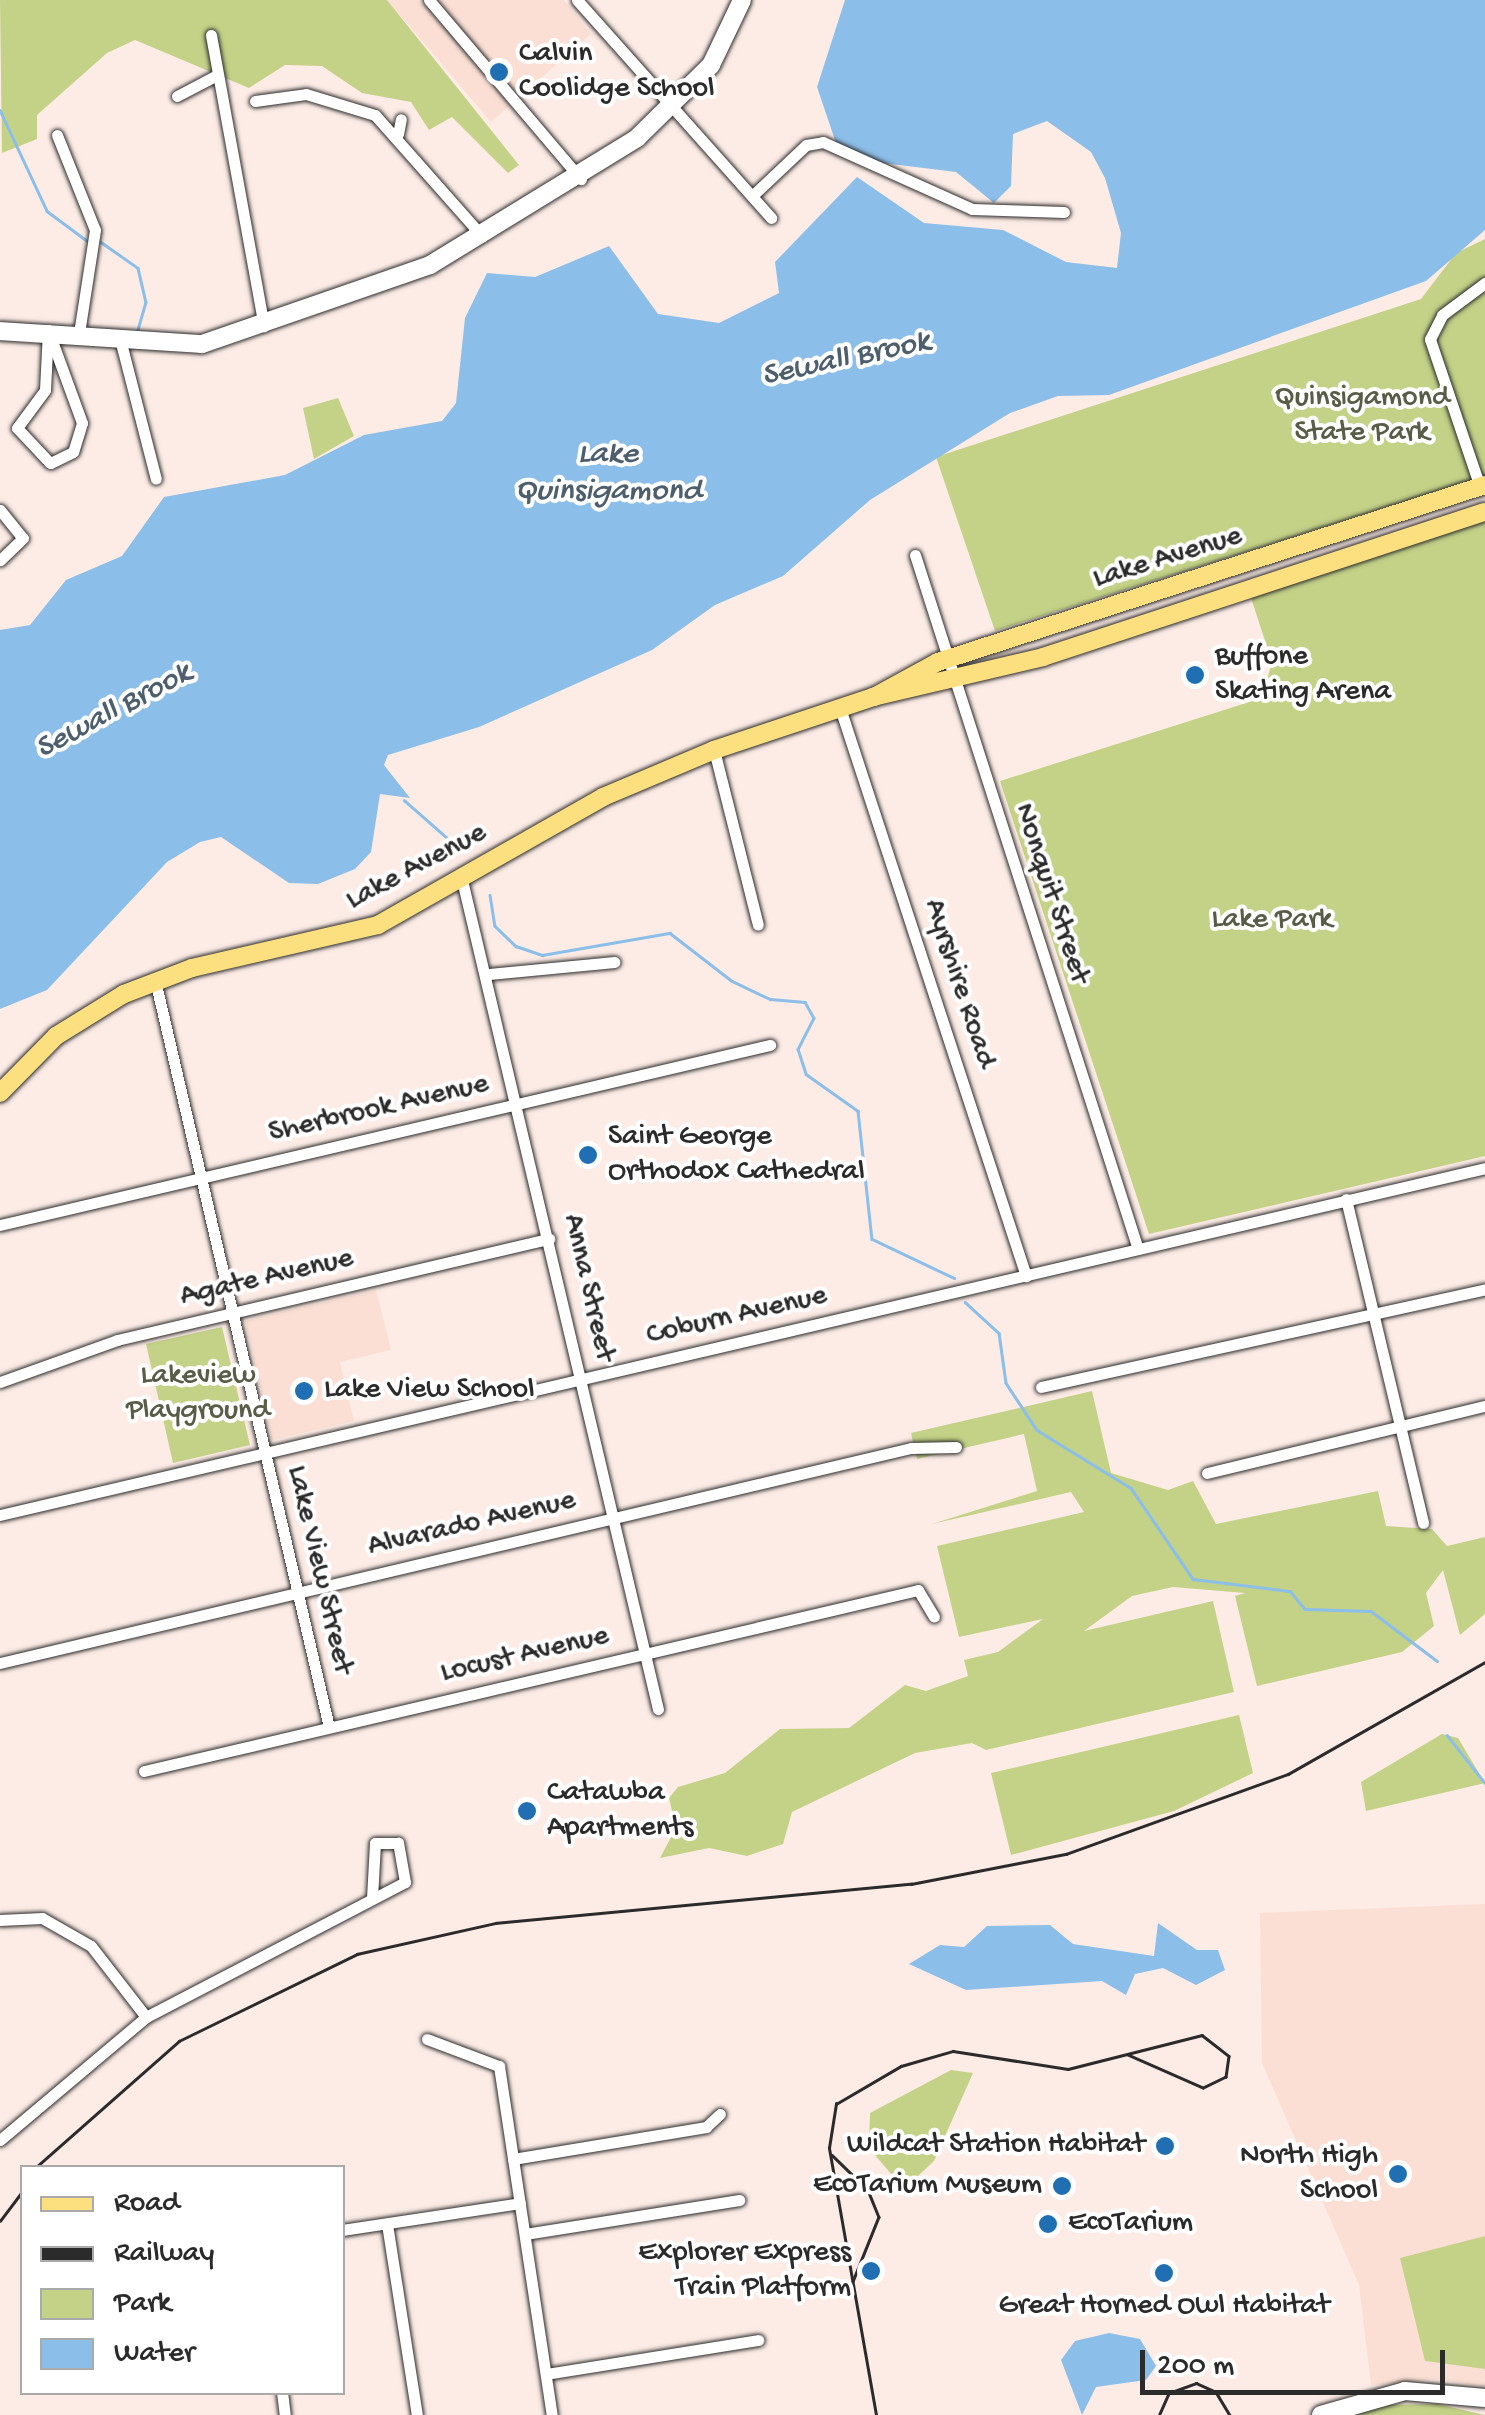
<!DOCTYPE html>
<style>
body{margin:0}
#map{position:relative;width:1485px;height:2415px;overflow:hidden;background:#fdece6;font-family:"Gochi Hand",sans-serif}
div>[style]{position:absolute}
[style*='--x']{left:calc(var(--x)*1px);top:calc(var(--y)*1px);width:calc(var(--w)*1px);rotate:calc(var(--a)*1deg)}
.built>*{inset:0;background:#fbdfd4}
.green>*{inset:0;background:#c3d287}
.water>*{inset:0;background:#8bbee8}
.stream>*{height:2.5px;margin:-1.25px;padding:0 1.25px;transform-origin:1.25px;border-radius:1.25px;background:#8bbee8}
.roads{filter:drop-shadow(0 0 2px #2b2b2b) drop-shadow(0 0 2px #2b2b2b)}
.street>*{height:11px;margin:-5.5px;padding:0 5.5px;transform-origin:5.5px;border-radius:5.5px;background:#fff}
.secondary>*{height:18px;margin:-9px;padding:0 9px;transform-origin:9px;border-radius:9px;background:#fff}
.primary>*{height:18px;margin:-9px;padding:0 9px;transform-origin:9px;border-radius:9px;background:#fce080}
.rail>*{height:2.5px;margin:-1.25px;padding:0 1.25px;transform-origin:1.25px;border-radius:1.25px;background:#2b2b2b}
.dots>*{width:28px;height:28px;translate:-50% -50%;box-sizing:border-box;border:5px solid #fff;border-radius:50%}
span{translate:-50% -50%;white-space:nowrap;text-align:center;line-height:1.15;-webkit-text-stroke:8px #fff;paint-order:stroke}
.poi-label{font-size:30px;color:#2b2b2b}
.left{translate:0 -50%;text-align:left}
.right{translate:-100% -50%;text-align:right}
.park-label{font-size:30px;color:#595d47}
.street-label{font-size:30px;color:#2b2b2b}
.water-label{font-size:32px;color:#4d5e6d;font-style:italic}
.legend{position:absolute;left:20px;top:2165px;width:325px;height:230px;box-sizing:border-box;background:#fff;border:2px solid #aaa;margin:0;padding:12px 18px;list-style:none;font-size:30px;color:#2b2b2b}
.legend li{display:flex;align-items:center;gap:20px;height:50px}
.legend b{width:50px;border:2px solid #aaa}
.scale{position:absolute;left:1140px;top:2350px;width:305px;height:45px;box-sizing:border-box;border:5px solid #2b2b2b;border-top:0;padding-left:12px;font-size:30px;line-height:35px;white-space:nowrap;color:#2b2b2b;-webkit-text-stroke:8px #fff;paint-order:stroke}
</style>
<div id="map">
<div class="built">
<div style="clip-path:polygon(387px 0,564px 0,591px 34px,491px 122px)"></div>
<div style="clip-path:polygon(376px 1290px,391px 1350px,340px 1362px,354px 1421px,272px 1440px,245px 1321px)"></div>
<div style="clip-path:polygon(1485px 1904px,1485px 2387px,1439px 2379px,1371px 2385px,1359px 2285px,1262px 2063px,1260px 1913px)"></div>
</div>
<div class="green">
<div style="clip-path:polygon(0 0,387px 0,519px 165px,508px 173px,452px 117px,429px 130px,411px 102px,362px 93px,322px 66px,285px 65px,249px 88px,135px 40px,107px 53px,37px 115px,37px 139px,2px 153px)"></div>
<div style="clip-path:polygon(1485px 239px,1485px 476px,995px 631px,936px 457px,1421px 299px,1456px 253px)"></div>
<div style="clip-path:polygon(338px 398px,354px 436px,314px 459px,303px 408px)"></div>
<div style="clip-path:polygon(1485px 521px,1485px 1156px,1149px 1234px,1000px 781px,1262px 698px,1272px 662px,1251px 598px)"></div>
<div style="clip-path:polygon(222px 1327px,250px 1445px,173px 1463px,146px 1344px)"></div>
<div style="clip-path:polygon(1092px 1391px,1111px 1473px,1168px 1490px,1193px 1481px,1216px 1524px,1378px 1491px,1386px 1526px,1432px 1529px,1447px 1546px,1485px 1537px,1485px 1614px,1460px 1635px,1443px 1570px,1426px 1593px,1434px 1626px,1402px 1652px,1257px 1686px,1235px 1596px,1245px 1593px,1173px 1587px,1132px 1596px,1084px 1631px,1213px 1601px,1234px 1692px,986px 1750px,972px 1743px,915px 1753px,792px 1812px,783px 1844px,747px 1856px,709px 1848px,660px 1858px,676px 1828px,669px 1798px,678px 1787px,725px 1773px,780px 1729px,849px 1728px,905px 1685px,926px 1691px,968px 1676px,964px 1660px,998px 1652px,1043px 1619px,959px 1637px,937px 1546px,1084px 1512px,1071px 1492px,932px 1524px,1037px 1491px,1024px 1434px,917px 1459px,911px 1433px)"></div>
<div style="clip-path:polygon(1239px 1715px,1253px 1773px,1174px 1811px,1011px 1855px,991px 1773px)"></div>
<div style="clip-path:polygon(1442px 1734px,1458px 1738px,1485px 1783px,1366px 1811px,1361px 1782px)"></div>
<div style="clip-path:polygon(951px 2070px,973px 2073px,934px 2161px,904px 2189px,869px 2148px,870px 2113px)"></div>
<div style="clip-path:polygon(1485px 2236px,1485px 2369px,1425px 2361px,1400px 2258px)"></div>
<div style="clip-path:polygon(1437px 2404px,1485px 2415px,1355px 2415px,1383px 2405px)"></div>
</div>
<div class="water">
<div style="clip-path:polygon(845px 0,1485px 0,1485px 230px,1426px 281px,1109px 395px,1058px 396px,1010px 413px,870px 500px,783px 576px,715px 605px,652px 650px,479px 727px,388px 755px,384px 765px,410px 798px,380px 794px,371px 852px,355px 869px,318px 884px,289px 883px,221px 837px,200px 842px,167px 862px,47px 990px,0 1009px,0 630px,30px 625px,66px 580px,122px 556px,164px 497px,285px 475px,364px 435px,442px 421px,456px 403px,465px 318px,487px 273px,535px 277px,609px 246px,658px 314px,719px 323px,779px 293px,775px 262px,857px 177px,924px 223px,1003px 230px,1066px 262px,1117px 268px,1121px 233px,1105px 178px,1091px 152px,1047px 121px,1013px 134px,1011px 186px,994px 203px,956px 172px,875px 162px,836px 143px,817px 87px)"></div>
<div style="clip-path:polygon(1158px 1923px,1197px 1950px,1218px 1950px,1225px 1970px,1196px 1985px,1163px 1968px,1135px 1974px,1126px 1995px,1102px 1981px,966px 1990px,909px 1964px,940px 1945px,964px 1947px,987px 1926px,1050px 1925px,1073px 1944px,1154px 1956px)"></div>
<div style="clip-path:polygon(1109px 2333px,1140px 2339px,1156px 2366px,1146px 2380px,1096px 2387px,1082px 2415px,1061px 2360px,1075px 2341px)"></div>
</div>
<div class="stream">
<div style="--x:0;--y:110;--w:111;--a:65"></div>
<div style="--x:47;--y:211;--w:49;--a:36.6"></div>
<div style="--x:101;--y:242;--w:45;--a:35.1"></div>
<div style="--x:138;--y:268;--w:35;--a:77"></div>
<div style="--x:146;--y:302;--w:32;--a:106"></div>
<div style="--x:404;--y:800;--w:74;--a:41.2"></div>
<div style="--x:490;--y:895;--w:31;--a:81"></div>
<div style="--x:495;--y:926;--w:29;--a:44"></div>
<div style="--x:516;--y:946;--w:28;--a:19"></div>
<div style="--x:542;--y:955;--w:130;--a:-9.8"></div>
<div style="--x:670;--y:933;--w:78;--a:37.7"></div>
<div style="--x:732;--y:981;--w:42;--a:25.3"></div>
<div style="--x:770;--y:999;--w:35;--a:5"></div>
<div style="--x:805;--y:1002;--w:18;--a:61"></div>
<div style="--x:814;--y:1018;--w:35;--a:117"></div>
<div style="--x:798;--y:1049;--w:26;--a:72"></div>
<div style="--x:806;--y:1074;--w:64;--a:35.4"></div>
<div style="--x:858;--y:1111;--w:129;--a:83.8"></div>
<div style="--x:872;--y:1239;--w:91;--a:25.4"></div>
<div style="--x:965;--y:1302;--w:46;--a:42.4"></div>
<div style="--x:999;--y:1333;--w:50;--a:82"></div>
<div style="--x:1006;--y:1383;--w:56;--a:56.6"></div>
<div style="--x:1037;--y:1430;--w:110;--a:31.7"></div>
<div style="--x:1131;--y:1488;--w:110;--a:55.7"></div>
<div style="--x:1193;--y:1579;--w:98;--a:7.1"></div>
<div style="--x:1290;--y:1591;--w:23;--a:50"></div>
<div style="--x:1305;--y:1609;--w:66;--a:1.7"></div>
<div style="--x:1371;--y:1611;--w:83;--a:37.1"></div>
<div style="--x:1447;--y:1735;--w:61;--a:51.6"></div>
</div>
<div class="roads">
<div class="street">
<div style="--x:429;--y:0;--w:235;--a:49.7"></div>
<div style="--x:577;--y:0;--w:292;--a:48.3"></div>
<div style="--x:211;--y:35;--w:296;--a:79.7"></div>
<div style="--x:177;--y:96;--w:45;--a:-27.7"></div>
<div style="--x:255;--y:101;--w:51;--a:-7.8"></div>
<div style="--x:306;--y:94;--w:72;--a:16.9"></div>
<div style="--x:375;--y:115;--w:162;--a:48.5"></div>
<div style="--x:398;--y:134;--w:15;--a:-79"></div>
<div style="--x:57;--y:135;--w:102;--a:68.2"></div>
<div style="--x:95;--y:230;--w:104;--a:98.8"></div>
<div style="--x:752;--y:196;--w:74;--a:-43.4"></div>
<div style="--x:806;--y:145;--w:17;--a:-10"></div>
<div style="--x:823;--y:142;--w:163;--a:24.2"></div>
<div style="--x:972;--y:209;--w:92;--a:1.9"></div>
<div style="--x:48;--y:330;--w:99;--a:69.9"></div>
<div style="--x:82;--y:423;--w:30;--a:107"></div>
<div style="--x:73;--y:452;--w:25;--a:154"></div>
<div style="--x:50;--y:463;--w:48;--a:-133.3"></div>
<div style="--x:17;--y:428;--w:47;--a:-53.6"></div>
<div style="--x:45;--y:390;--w:60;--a:-87.1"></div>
<div style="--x:121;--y:343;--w:140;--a:75.6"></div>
<div style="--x:1480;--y:487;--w:156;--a:-108.7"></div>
<div style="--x:1430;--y:339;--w:27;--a:-63"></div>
<div style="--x:1442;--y:315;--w:54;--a:-36.7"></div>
<div style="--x:0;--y:510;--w:36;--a:51"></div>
<div style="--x:23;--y:538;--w:32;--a:136"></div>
<div style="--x:915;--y:555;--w:729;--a:72.19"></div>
<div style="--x:840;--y:708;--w:598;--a:71.87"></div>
<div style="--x:714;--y:750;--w:180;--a:75.9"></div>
<div style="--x:462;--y:880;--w:852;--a:76.7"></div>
<div style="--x:489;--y:974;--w:126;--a:-5.5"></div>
<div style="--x:155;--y:980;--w:767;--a:76.89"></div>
<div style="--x:1346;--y:1199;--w:333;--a:76.6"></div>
<div style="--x:0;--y:1225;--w:791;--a:-13.16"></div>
<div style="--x:0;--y:1382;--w:124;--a:-19.7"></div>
<div style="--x:117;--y:1340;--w:444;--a:-13.2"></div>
<div style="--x:1041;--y:1387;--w:455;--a:-12.4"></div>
<div style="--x:1207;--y:1473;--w:286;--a:-13.6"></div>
<div style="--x:0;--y:1515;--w:1525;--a:-13.15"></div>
<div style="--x:0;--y:1663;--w:936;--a:-13.28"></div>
<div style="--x:911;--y:1448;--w:45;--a:-1.3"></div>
<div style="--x:144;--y:1771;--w:795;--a:-13.16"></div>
<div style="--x:918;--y:1590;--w:31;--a:59"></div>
<div style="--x:0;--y:1920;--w:42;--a:-2.7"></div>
<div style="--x:42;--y:1918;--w:56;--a:29.7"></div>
<div style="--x:91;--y:1946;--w:90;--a:52.2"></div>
<div style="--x:427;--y:2039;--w:77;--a:20.6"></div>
<div style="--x:499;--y:2066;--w:353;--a:81.4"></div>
<div style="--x:0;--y:2140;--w:191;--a:-40.1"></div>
<div style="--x:146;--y:2017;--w:292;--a:-27.5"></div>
<div style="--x:405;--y:1882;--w:40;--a:-100"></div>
<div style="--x:398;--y:1843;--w:23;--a:180"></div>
<div style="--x:375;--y:1843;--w:55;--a:93.1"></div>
<div style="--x:513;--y:2159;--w:196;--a:-9.4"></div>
<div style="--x:706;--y:2127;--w:19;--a:-43"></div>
<div style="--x:387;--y:2224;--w:193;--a:81.1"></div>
<div style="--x:342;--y:2230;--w:180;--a:-8.6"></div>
<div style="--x:525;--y:2234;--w:217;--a:-9"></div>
<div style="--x:546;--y:2374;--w:215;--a:-9.1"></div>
<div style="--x:282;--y:2392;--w:23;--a:83"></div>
</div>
<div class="secondary">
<div style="--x:0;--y:331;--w:202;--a:3.7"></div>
<div style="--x:202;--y:344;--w:241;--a:-19.1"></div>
<div style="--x:430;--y:265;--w:243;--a:-31.5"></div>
<div style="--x:637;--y:138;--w:104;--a:-44.6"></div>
<div style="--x:711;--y:65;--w:72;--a:-64.5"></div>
<div style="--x:1321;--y:2415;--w:87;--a:-15.9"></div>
<div style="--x:1405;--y:2391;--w:80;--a:5"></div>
</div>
<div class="primary">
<div style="--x:874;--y:697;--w:73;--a:-28.7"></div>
<div style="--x:938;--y:662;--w:575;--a:-17.93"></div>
<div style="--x:0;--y:1093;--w:80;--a:-45.5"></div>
<div style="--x:56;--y:1036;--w:80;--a:-31.7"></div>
<div style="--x:124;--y:994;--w:73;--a:-20.9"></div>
<div style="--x:192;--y:968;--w:191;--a:-13"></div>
<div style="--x:378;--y:925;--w:259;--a:-29.6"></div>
<div style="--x:603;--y:797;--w:121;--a:-22.9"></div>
<div style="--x:714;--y:750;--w:168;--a:-18.4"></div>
<div style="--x:873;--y:697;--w:175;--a:-13.2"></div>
<div style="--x:1043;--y:657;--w:465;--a:-18.2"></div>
</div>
</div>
<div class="rail">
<div style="--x:832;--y:2155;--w:50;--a:44.2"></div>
<div style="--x:868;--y:2190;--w:29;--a:68"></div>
<div style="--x:879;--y:2217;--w:72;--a:111.9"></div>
<div style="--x:35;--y:2168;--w:192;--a:-41.4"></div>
<div style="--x:179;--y:2041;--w:198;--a:-26"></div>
<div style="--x:357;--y:1954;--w:142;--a:-12.6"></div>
<div style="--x:496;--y:1923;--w:417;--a:-5.4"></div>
<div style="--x:911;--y:1884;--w:158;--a:-11"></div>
<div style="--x:1066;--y:1854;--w:236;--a:-19.8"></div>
<div style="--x:1288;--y:1774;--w:227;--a:-29.6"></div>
<div style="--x:0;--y:2221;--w:36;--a:-53"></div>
<div style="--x:876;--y:2415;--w:271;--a:-100"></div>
<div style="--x:829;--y:2148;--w:45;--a:-81"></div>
<div style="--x:836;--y:2104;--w:75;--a:-30.3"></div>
<div style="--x:901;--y:2066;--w:54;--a:-16.1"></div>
<div style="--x:953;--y:2051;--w:116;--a:8.9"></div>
<div style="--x:1068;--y:2069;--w:138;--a:-14.2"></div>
<div style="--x:1202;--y:2035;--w:34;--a:38"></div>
<div style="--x:1229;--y:2056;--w:21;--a:98"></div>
<div style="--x:1226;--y:2077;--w:25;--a:154"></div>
<div style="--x:1203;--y:2088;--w:82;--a:-156.3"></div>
<div style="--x:1159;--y:2415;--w:24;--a:-66"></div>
<div style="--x:1169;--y:2393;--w:29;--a:-20"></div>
<div style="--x:1196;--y:2383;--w:22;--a:24"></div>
<div style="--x:1216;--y:2392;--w:27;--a:59"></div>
</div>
<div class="dots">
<div style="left:499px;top:72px;background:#1f6fb2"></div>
<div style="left:1195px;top:675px;background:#1f6fb2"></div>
<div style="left:588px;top:1155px;background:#1f6fb2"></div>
<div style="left:304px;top:1391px;background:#1f6fb2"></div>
<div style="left:527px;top:1811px;background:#1f6fb2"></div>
<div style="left:1165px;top:2146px;background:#1f6fb2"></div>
<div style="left:1398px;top:2174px;background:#1f6fb2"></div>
<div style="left:1062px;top:2186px;background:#1f6fb2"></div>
<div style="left:1048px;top:2224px;background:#1f6fb2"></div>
<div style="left:871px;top:2271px;background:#1f6fb2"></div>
<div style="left:1164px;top:2273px;background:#1f6fb2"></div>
</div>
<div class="poi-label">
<span class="left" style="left:519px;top:72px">Calvin<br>Coolidge School</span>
<span class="left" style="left:1215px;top:675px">Buffone<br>Skating Arena</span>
<span class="left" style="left:608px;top:1155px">Saint George<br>Orthodox Cathedral</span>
<span class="left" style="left:324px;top:1391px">Lake View School</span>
<span class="left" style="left:547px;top:1811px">Catawba<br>Apartments</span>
<span class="right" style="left:1145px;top:2146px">Wildcat Station Habitat</span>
<span class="right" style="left:1378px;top:2174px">North High<br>School</span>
<span class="right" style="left:1042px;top:2186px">EcoTarium Museum</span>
<span class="left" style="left:1068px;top:2224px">EcoTarium</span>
<span class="right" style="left:851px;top:2271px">Explorer Express<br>Train Platform</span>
<span style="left:1164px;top:2307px">Great Horned Owl Habitat</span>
</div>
<div class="park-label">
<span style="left:1362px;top:416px">Quinsigamond<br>State Park</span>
<span style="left:1272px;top:921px">Lake Park</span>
<span style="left:198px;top:1394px">Lakeview<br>Playground</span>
</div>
<div class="street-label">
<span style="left:1168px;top:559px;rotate:-17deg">Lake Avenue</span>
<span style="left:417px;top:868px;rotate:-28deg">Lake Avenue</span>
<span style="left:1050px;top:894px;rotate:72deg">Nonquit Street</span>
<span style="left:958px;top:984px;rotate:72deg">Ayrshire Road</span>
<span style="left:379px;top:1110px;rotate:-13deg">Sherbrook Avenue</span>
<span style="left:267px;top:1279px;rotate:-13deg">Agate Avenue</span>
<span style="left:587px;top:1288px;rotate:77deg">Anna Street</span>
<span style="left:737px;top:1317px;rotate:-13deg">Coburn Avenue</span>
<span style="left:472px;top:1525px;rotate:-13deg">Alvarado Avenue</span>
<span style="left:318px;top:1570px;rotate:77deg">Lake View Street</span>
<span style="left:525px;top:1656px;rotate:-13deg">Locust Avenue</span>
</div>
<div class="water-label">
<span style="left:846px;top:360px;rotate:-12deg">Sewall Brook</span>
<span style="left:608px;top:474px">Lake<br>Quinsigamond</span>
<span style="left:114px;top:712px;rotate:-28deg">Sewall Brook</span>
</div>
<ul class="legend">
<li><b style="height:12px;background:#fce080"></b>Road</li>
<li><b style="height:12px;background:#2b2b2b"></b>Railway</li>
<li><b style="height:28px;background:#c3d287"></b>Park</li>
<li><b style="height:28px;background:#8bbee8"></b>Water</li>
</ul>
<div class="scale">200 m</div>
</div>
